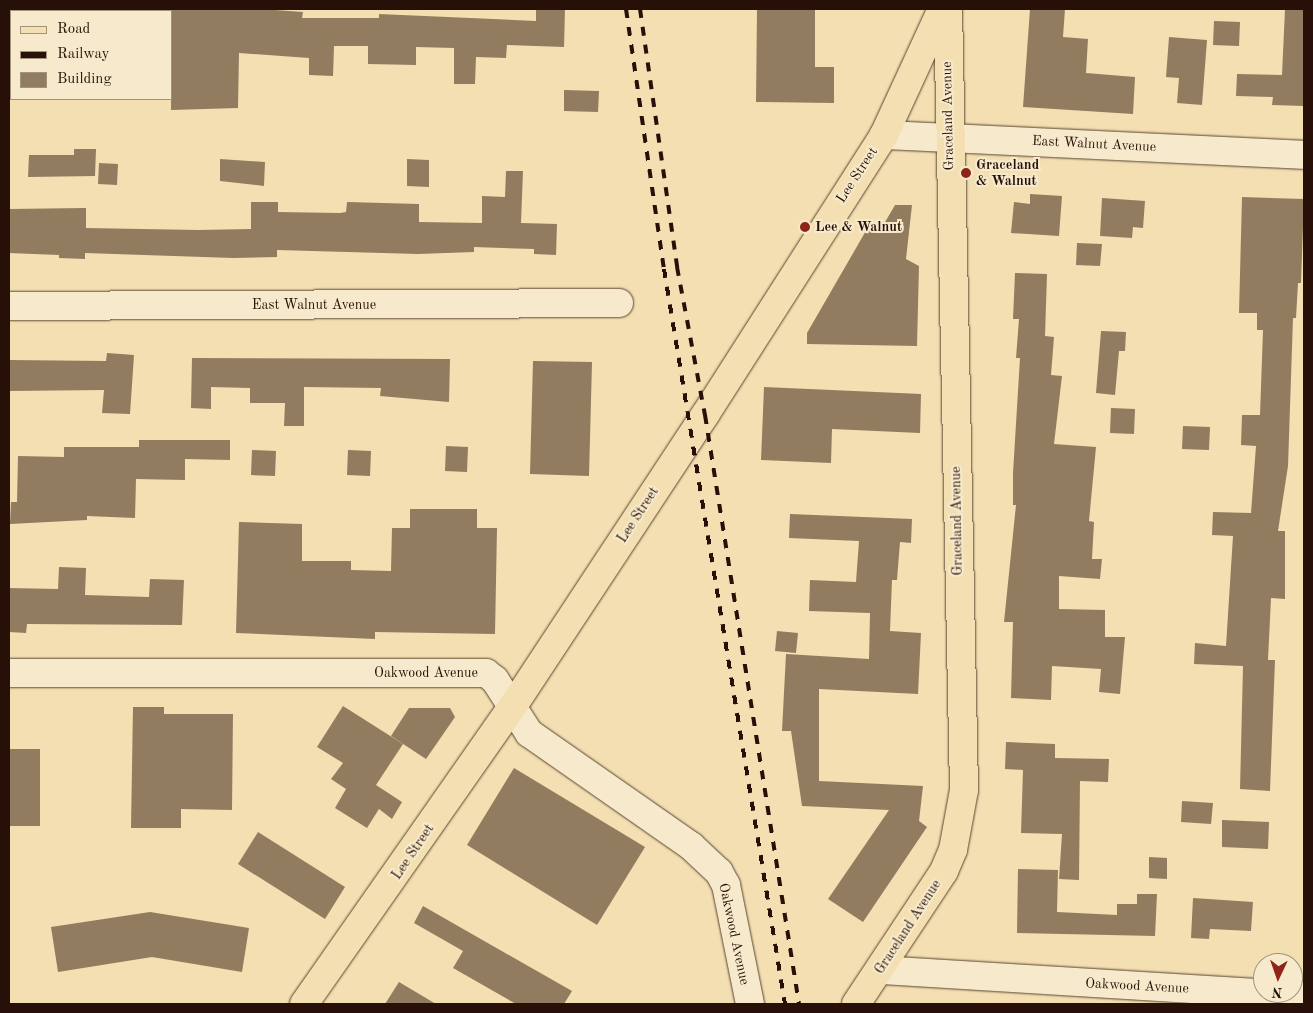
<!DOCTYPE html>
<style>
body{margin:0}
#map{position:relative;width:1313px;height:1013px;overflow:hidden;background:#f3dfb1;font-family:"Old Standard TT",serif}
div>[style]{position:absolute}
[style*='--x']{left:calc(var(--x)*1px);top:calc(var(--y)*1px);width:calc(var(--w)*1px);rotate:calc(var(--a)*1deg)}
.building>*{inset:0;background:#917c5f}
.roads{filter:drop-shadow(0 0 1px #594432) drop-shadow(0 0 1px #594432)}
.minor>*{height:28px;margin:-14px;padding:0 14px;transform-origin:14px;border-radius:14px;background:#f7eacc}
.major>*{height:28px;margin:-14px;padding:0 14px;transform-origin:14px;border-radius:14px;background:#f3dfb1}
.rail>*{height:4px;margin-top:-2px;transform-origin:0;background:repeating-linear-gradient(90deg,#261007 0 9px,transparent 0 18px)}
.dots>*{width:14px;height:14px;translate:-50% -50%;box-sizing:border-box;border:2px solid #f7eacc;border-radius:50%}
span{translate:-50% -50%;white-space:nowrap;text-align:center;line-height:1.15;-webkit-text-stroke:4px #f7eacc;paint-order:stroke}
.street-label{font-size:14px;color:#261007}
.poi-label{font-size:14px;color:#261007;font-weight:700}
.left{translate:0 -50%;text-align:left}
.frame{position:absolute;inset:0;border:10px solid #261007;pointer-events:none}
.legend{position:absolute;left:10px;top:10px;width:162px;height:90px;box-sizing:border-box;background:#f7eacc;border:1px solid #a3937d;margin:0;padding:6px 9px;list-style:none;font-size:15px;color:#261007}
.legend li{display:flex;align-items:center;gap:10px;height:25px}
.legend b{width:25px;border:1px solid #a3937d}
.north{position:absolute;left:1253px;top:953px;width:50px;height:50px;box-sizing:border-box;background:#f7eacc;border:1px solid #a3937d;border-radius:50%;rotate:183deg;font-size:14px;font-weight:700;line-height:20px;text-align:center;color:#261007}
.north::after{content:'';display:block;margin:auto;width:18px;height:22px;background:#8f2418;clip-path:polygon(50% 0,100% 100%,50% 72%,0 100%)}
</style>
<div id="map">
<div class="building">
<div style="clip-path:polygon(172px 9px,261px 9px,303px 12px,302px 18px,379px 18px,379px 14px,536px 21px,536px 9px,565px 9px,564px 47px,507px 45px,506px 58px,476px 57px,475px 84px,454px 84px,454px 48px,416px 47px,416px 65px,368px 64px,368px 46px,334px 46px,333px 76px,309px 75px,309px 58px,239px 53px,238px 108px,171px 110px)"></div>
<div style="clip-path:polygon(757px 9px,815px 9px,815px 67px,834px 67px,834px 103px,756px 102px)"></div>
<div style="clip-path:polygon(1030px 9px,1065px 9px,1063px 37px,1088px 39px,1086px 73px,1135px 77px,1133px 114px,1023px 107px)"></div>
<div style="clip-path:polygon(1285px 9px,1304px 9px,1304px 106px,1272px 105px,1273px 97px,1236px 96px,1237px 74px,1282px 75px)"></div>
<div style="clip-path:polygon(1214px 21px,1240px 22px,1239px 46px,1213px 45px)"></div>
<div style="clip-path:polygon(1169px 37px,1207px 40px,1202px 105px,1177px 103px,1179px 78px,1166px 77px)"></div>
<div style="clip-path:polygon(564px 90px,599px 91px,598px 112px,564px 111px)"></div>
<div style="clip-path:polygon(74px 149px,96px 149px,95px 176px,28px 177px,29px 155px,74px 155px)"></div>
<div style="clip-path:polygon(220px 159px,265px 162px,264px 186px,220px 181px)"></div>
<div style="clip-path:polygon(407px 159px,429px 160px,429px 187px,407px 186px)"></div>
<div style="clip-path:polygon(99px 163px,118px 164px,117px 185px,98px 184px)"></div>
<div style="clip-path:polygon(506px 171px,523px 171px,521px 223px,557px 224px,556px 255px,534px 254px,534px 249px,474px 247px,474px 252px,418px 254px,277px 250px,277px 257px,233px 258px,85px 253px,85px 259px,59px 258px,59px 255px,9px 253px,10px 209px,86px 208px,86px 228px,198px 230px,251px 229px,251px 202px,278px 202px,278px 212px,340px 213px,346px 212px,347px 202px,419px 204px,419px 222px,482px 223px,482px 196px,505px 197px)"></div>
<div style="clip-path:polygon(1030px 194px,1062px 196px,1059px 236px,1011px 233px,1014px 202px,1030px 204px)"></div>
<div style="clip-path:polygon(1242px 197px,1304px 199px,1301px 283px,1298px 283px,1296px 318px,1293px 318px,1288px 466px,1278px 531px,1285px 531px,1285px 599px,1271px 598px,1268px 660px,1275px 660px,1270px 791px,1240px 789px,1243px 666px,1194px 664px,1195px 643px,1226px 646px,1233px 536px,1212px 535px,1213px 512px,1251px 513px,1256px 446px,1241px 445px,1242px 415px,1260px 415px,1263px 330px,1257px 330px,1257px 313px,1239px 313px)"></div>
<div style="clip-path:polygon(1102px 198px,1145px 201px,1143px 228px,1133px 227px,1132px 238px,1100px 236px)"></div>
<div style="clip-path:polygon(895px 205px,912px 205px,906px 259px,919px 266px,917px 346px,807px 344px,807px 333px,867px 229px,881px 229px)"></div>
<div style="clip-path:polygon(1077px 243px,1102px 244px,1100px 266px,1076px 265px)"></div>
<div style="clip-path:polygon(1015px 273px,1047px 274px,1045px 336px,1054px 337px,1051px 375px,1062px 376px,1054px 444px,1096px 447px,1089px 521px,1094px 522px,1092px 559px,1102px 559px,1100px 579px,1059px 576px,1059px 609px,1105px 610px,1105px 637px,1125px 637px,1120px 694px,1099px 692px,1101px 669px,1052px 666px,1051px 700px,1011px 698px,1013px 622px,1004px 622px,1016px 505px,1013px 505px,1013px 473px,1020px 358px,1016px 358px,1019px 319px,1013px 319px)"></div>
<div style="clip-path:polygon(1101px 331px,1126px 332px,1125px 351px,1119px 351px,1115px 395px,1096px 393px)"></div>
<div style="clip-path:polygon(107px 353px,134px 355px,130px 414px,102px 413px,104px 390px,9px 391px,9px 360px,106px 361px)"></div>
<div style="clip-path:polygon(192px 358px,450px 359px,449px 402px,380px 396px,381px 388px,304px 387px,304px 426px,284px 426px,285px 403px,250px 403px,250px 388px,211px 387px,211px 409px,191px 408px)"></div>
<div style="clip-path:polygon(533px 361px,592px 362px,589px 476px,530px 474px)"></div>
<div style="clip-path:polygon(764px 387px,921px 394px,920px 433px,832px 429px,831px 463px,761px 460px)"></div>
<div style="clip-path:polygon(1111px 408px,1135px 409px,1134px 434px,1110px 433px)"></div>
<div style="clip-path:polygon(1183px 426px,1210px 427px,1209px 450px,1182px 449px)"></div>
<div style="clip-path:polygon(139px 440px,230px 440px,230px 460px,185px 459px,185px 480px,136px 479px,135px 518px,87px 516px,87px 520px,10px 524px,11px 502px,17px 502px,18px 456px,64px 457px,64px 447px,139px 447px)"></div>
<div style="clip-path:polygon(446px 446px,468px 447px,467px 472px,445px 471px)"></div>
<div style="clip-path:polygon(252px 450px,276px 451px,275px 476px,251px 475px)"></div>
<div style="clip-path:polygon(348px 450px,371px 451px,370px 476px,347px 475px)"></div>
<div style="clip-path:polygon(410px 509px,477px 509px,477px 528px,497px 528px,495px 634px,375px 632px,375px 639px,236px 633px,239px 522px,302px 524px,302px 561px,351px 561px,351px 570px,391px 571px,392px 528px,410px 528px)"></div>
<div style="clip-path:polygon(790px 514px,912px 519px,911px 543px,900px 542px,897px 580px,892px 580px,890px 631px,921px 633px,918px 694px,819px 689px,819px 781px,923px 786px,919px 821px,927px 827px,863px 922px,828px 899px,889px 810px,802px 806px,791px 731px,782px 731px,786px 654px,869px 659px,870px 613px,809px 611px,810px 580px,856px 582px,859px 541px,789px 538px)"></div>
<div style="clip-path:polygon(59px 567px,86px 568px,85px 595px,149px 597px,150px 579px,184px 580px,182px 625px,27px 624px,26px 633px,9px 632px,9px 588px,58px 589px)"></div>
<div style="clip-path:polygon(777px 631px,798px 633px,796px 653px,775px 651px)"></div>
<div style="clip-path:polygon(343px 706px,403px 744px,376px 785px,402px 802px,392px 819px,379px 809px,367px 828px,335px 808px,346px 789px,331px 779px,343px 763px,317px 747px)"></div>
<div style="clip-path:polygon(133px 707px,164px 707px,164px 714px,233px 714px,232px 810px,181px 809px,181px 828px,131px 828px)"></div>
<div style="clip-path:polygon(409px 708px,450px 708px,455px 717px,426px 759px,391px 736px)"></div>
<div style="clip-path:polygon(1006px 742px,1055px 744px,1055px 758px,1109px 759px,1108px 782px,1080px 781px,1079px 880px,1059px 879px,1062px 834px,1021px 833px,1023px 770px,1005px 769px)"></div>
<div style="clip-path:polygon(9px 749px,40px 749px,40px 826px,9px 826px)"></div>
<div style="clip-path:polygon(514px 768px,645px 847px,597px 925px,467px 845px)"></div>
<div style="clip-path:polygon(1182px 801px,1213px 803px,1211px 824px,1181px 822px)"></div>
<div style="clip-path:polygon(1222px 820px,1269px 822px,1268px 849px,1222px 847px)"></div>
<div style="clip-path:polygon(258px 832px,345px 887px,325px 919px,238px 864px)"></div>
<div style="clip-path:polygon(1149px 857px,1167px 858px,1167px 879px,1149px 878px)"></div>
<div style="clip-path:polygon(1018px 869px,1058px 870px,1057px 912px,1117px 915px,1117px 904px,1137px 904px,1137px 894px,1157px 894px,1155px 936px,1017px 933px)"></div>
<div style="clip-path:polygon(1193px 898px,1253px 902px,1251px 931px,1210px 929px,1209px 939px,1191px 938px)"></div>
<div style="clip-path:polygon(423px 906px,572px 991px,564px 1004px,516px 1004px,453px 968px,463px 951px,414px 923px)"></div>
<div style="clip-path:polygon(150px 912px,249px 928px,242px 972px,152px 957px,58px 972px,51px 927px)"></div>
<div style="clip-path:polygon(399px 982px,436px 1004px,385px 1004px)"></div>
</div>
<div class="roads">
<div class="minor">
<div style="--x:884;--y:135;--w:420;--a:2.7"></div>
<div style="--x:9;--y:306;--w:610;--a:-0.28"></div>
<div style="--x:9;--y:673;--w:477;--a:0"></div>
<div style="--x:486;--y:673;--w:11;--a:38"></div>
<div style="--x:495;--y:680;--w:63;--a:57.3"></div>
<div style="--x:529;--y:733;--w:198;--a:34.9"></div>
<div style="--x:691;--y:846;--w:38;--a:43"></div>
<div style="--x:719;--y:872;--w:15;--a:62"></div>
<div style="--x:726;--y:885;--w:121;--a:78.6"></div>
<div style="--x:880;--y:970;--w:425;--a:3.5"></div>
</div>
<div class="major">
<div style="--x:304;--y:1004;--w:364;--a:-55"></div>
<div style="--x:513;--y:706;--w:349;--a:-56.6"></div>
<div style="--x:705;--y:415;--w:332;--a:-57.4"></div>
<div style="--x:884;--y:135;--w:139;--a:-65.3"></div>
<div style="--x:856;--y:1004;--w:159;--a:-56.5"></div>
<div style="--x:944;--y:871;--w:23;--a:-67"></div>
<div style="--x:953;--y:850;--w:61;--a:-79.6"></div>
<div style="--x:964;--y:790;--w:781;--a:-91.17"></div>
</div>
</div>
<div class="rail">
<div style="--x:626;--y:9;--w:263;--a:81.7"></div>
<div style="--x:664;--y:269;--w:745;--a:80.65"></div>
<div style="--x:640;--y:9;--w:261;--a:81.8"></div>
<div style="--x:677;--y:267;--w:151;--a:79.3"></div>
<div style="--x:705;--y:415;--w:596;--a:80.93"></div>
</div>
<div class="dots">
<div style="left:966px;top:173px;background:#8f2418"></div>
<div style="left:805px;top:227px;background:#8f2418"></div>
</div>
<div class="street-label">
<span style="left:948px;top:116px;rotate:-91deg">Graceland Avenue</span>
<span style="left:1094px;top:144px;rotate:3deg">East Walnut Avenue</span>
<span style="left:857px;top:175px;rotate:-57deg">Lee Street</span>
<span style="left:314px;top:305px">East Walnut Avenue</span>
<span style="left:638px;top:515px;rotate:-57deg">Lee Street</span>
<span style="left:957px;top:521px;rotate:-91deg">Graceland Avenue</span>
<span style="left:426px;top:673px">Oakwood Avenue</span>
<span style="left:413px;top:852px;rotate:-56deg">Lee Street</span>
<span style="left:908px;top:927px;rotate:-57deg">Graceland Avenue</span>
<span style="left:734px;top:934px;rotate:78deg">Oakwood Avenue</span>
<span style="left:1137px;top:986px;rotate:3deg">Oakwood Avenue</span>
</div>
<div class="poi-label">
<span class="left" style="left:976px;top:173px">Graceland<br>&amp; Walnut</span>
<span class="left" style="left:815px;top:227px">Lee &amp; Walnut</span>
</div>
<div class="frame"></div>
<ul class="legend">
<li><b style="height:6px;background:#f3dfb1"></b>Road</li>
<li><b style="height:6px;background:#261007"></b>Railway</li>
<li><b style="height:14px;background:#917c5f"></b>Building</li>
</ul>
<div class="north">N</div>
</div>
